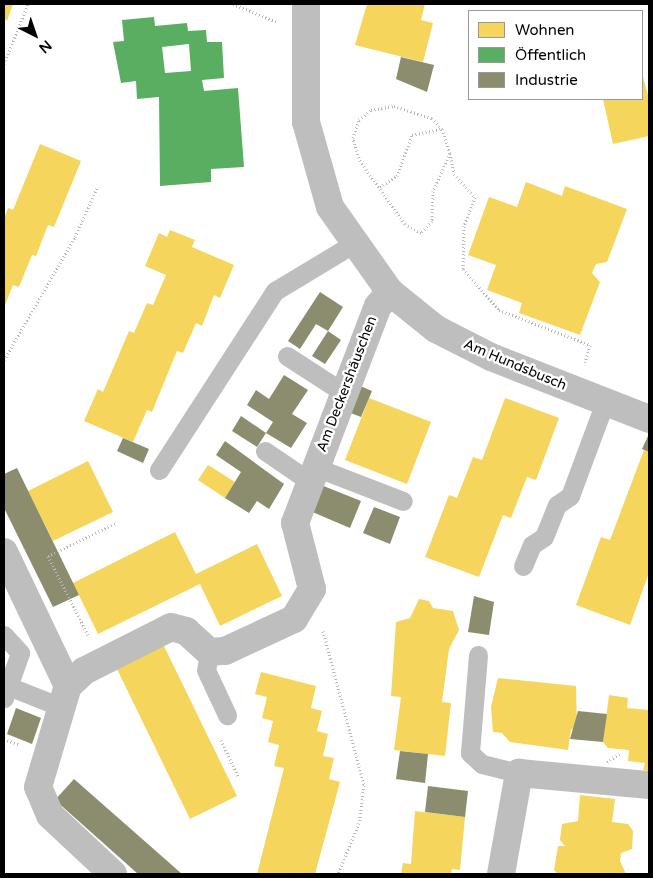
<!DOCTYPE html>
<meta charset="utf-8">
<style>
body{margin:0}
#map{position:relative;width:653px;height:878px;overflow:hidden;background:#fff;font-family:"Varela Round",sans-serif}
div>[style]{position:absolute}
[style*='--x']{left:calc(var(--x)*1px);top:calc(var(--y)*1px);width:calc(var(--w)*1px);rotate:calc(var(--a)*1deg)}
.homes>*{inset:0;background:#f6d55c}
.public>*{inset:0;background:#5aae61}
.industry>*{inset:0;background:#8c8c6e}
.path>*{height:3px;margin-top:-1.5px;transform-origin:0;background:repeating-linear-gradient(90deg,#b9b9b9 0 1px,transparent 0 3.5px)}
.service>*{height:19px;margin:-9.5px;padding:0 9.5px;transform-origin:9.5px;border-radius:9.5px;background:#bebebe}
.minor>*{height:28px;margin:-14px;padding:0 14px;transform-origin:14px;border-radius:14px;background:#bebebe}
.path-bridge>*{height:3px;margin-top:-1.5px;transform-origin:0;background:repeating-linear-gradient(90deg,#b9b9b9 0 1px,transparent 0 3.5px)}
span{translate:-50% -50%;white-space:nowrap;text-align:center;line-height:1.15;-webkit-text-stroke:5px #fff;paint-order:stroke}
.street-label{font-size:14px;color:#000}
.frame{position:absolute;inset:0;border:5px solid #000;pointer-events:none}
.legend{position:absolute;left:468px;top:10px;width:175px;height:90px;box-sizing:border-box;background:#fff;border:1px solid #999;margin:0;padding:6px 9px;list-style:none;font-size:15px;color:#000}
.legend li{display:flex;align-items:center;gap:10px;height:25px}
.legend b{width:25px;border:1px solid #999}
.north{position:absolute;left:10px;top:10px;width:50px;height:50px;-webkit-text-stroke:4px #fff;paint-order:stroke;rotate:139deg;font-size:14px;font-weight:700;line-height:20px;text-align:center;color:#000}
.north::after{content:'';display:block;margin:auto;width:18px;height:22px;background:#000;clip-path:polygon(50% 0,100% 100%,50% 72%,0 100%)}
</style>
<div id="map">
<div class="homes">
<div style="clip-path:polygon(4px 4px,13px 4px,7px 21px,4px 19px)"></div>
<div style="clip-path:polygon(367px 4px,425px 4px,421px 20px,433px 23px,423px 62px,355px 45px)"></div>
<div style="clip-path:polygon(642px 73px,649px 99px,649px 136px,613px 144px,603px 99px,642px 99px)"></div>
<div style="clip-path:polygon(40px 144px,81px 161px,54px 227px,48px 225px,36px 256px,32px 255px,19px 287px,13px 285px,4px 308px,4px 219px,8px 208px,13px 210px)"></div>
<div style="clip-path:polygon(526px 182px,562px 196px,565px 186px,627px 209px,607px 262px,596px 264px,592px 273px,600px 282px,580px 335px,519px 313px,522px 303px,487px 290px,496px 265px,468px 255px,489px 197px,517px 207px)"></div>
<div style="clip-path:polygon(170px 230px,195px 240px,192px 247px,234px 265px,220px 298px,214px 295px,202px 326px,196px 323px,183px 353px,177px 351px,152px 412px,147px 410px,133px 442px,84px 421px,98px 389px,103px 392px,129px 331px,134px 333px,147px 303px,153px 305px,166px 275px,145px 266px,159px 233px,167px 237px)"></div>
<div style="clip-path:polygon(369px 398px,431px 422px,407px 484px,345px 460px)"></div>
<div style="clip-path:polygon(505px 398px,559px 418px,536px 480px,527px 477px,511px 518px,503px 515px,479px 577px,425px 557px,449px 495px,457px 498px,473px 457px,482px 460px)"></div>
<div style="clip-path:polygon(644px 450px,649px 452px,649px 573px,630px 625px,576px 605px,601px 537px,610px 540px)"></div>
<div style="clip-path:polygon(88px 461px,113px 512px,53px 541px,28px 491px)"></div>
<div style="clip-path:polygon(208px 465px,235px 482px,225px 498px,198px 480px)"></div>
<div style="clip-path:polygon(175px 532px,196px 574px,257px 544px,282px 596px,220px 626px,200px 584px,98px 634px,73px 583px)"></div>
<div style="clip-path:polygon(419px 599px,429px 601px,433px 608px,453px 611px,459px 630px,449px 649px,442px 702px,451px 703px,445px 756px,394px 750px,401px 697px,391px 696px,396px 622px,410px 618px)"></div>
<div style="clip-path:polygon(163px 644px,237px 796px,190px 819px,116px 667px)"></div>
<div style="clip-path:polygon(261px 672px,316px 686px,311px 708px,322px 711px,317px 731px,328px 734px,323px 756px,334px 758px,329px 779px,340px 782px,315px 874px,257px 874px,284px 768px,274px 766px,279px 745px,268px 742px,273px 721px,262px 718px,267px 697px,255px 694px)"></div>
<div style="clip-path:polygon(498px 678px,576px 686px,577px 726px,571px 730px,568px 750px,510px 742px,502px 733px,493px 732px,491px 707px)"></div>
<div style="clip-path:polygon(609px 695px,628px 698px,627px 708px,649px 710px,649px 771px,643px 770px,645px 763px,628px 761px,629px 750px,608px 748px,603px 742px)"></div>
<div style="clip-path:polygon(580px 795px,615px 799px,612px 822px,628px 824px,633px 831px,632px 849px,621px 853px,620px 861px,626px 874px,558px 874px,554px 870px,558px 846px,565px 846px,560px 840px,562px 824px,578px 821px)"></div>
<div style="clip-path:polygon(415px 811px,465px 817px,460px 870px,452px 869px,451px 874px,401px 874px,403px 863px,411px 864px)"></div>
</div>
<div class="public">
<div style="clip-path:polygon(evenodd,154px 17px,155px 26px,187px 23px,188px 31px,206px 30px,207px 42px,222px 42px,224px 78px,202px 80px,204px 91px,238px 88px,244px 167px,211px 169px,211px 182px,160px 186px,159px 97px,137px 99px,136px 81px,121px 83px,113px 42px,124px 41px,122px 20px,154px 17px,189px 44px,191px 71px,165px 73px,162px 47px,189px 44px)"></div>
</div>
<div class="industry">
<div style="clip-path:polygon(401px 57px,434px 65px,427px 92px,396px 79px)"></div>
<div style="clip-path:polygon(320px 292px,343px 307px,328px 331px,316px 324px,300px 349px,288px 341px)"></div>
<div style="clip-path:polygon(328px 331px,341px 340px,325px 364px,312px 356px)"></div>
<div style="clip-path:polygon(284px 375px,308px 390px,292px 414px,307px 423px,291px 448px,266px 433px,273px 422px,247px 405px,256px 390px,269px 399px)"></div>
<div style="clip-path:polygon(358px 385px,372px 391px,361px 417px,348px 412px)"></div>
<div style="clip-path:polygon(241px 416px,266px 433px,257px 447px,232px 431px)"></div>
<div style="clip-path:polygon(648px 436px,649px 437px,649px 452px,642px 449px)"></div>
<div style="clip-path:polygon(123px 438px,149px 449px,143px 463px,117px 451px)"></div>
<div style="clip-path:polygon(225px 441px,284px 484px,269px 509px,257px 501px,249px 513px,225px 498px,241px 472px,216px 455px)"></div>
<div style="clip-path:polygon(17px 468px,79px 595px,53px 607px,4px 508px,4px 474px)"></div>
<div style="clip-path:polygon(321px 485px,361px 501px,350px 528px,310px 511px)"></div>
<div style="clip-path:polygon(374px 507px,400px 517px,390px 544px,363px 533px)"></div>
<div style="clip-path:polygon(474px 596px,494px 602px,489px 635px,468px 632px)"></div>
<div style="clip-path:polygon(16px 708px,41px 718px,32px 744px,7px 734px)"></div>
<div style="clip-path:polygon(578px 711px,607px 714px,603px 742px,570px 739px)"></div>
<div style="clip-path:polygon(400px 751px,428px 754px,425px 783px,396px 779px)"></div>
<div style="clip-path:polygon(74px 779px,182px 874px,138px 874px,55px 800px)"></div>
<div style="clip-path:polygon(428px 786px,468px 791px,465px 817px,425px 812px)"></div>
</div>
<div class="path">
<div style="--x:233;--y:4;--w:48;--a:22.2"></div>
<div style="--x:4;--y:64;--w:65;--a:-68.2"></div>
<div style="--x:450;--y:153;--w:42;--a:114.1"></div>
<div style="--x:433;--y:191;--w:30;--a:92"></div>
<div style="--x:432;--y:221;--w:16;--a:133"></div>
<div style="--x:421;--y:233;--w:18;--a:-151"></div>
<div style="--x:405;--y:224;--w:77;--a:-125.5"></div>
<div style="--x:360;--y:161;--w:24;--a:-107"></div>
<div style="--x:353;--y:138;--w:19;--a:-72"></div>
<div style="--x:359;--y:120;--w:16;--a:-40"></div>
<div style="--x:371;--y:110;--w:23;--a:-10"></div>
<div style="--x:394;--y:106;--w:40;--a:18"></div>
<div style="--x:432;--y:118;--w:15;--a:48"></div>
<div style="--x:442;--y:129;--w:25;--a:72"></div>
<div style="--x:450;--y:153;--w:21;--a:79"></div>
<div style="--x:454;--y:174;--w:31;--a:48"></div>
<div style="--x:475;--y:197;--w:31;--a:111"></div>
<div style="--x:464;--y:226;--w:43;--a:91.3"></div>
<div style="--x:463;--y:269;--w:55;--a:48.7"></div>
<div style="--x:499;--y:310;--w:97;--a:21"></div>
<div style="--x:590;--y:345;--w:18;--a:106"></div>
<div style="--x:380;--y:187;--w:20;--a:-33"></div>
<div style="--x:397;--y:176;--w:44;--a:-69.9"></div>
<div style="--x:412;--y:135;--w:30;--a:-12"></div>
<div style="--x:4;--y:360;--w:142;--a:-60"></div>
<div style="--x:75;--y:237;--w:54;--a:-65.8"></div>
<div style="--x:323;--y:631;--w:159;--a:75.1"></div>
<div style="--x:364;--y:785;--w:38;--a:97"></div>
<div style="--x:359;--y:823;--w:55;--a:112.4"></div>
<div style="--x:88;--y:635;--w:89;--a:-116.9"></div>
<div style="--x:48;--y:556;--w:76;--a:-25.9"></div>
<div style="--x:4;--y:739;--w:17;--a:21"></div>
<div style="--x:221;--y:740;--w:42;--a:64.7"></div>
</div>
<div class="service">
<div style="--x:287;--y:356;--w:68;--a:33"></div>
<div style="--x:265;--y:451;--w:53;--a:34.3"></div>
<div style="--x:315;--y:467;--w:94;--a:21.1"></div>
<div style="--x:159;--y:470;--w:213;--a:-57.1"></div>
<div style="--x:275;--y:291;--w:91;--a:-31.1"></div>
<div style="--x:523;--y:566;--w:23;--a:-67"></div>
<div style="--x:532;--y:545;--w:14;--a:-34"></div>
<div style="--x:544;--y:537;--w:35;--a:-68"></div>
<div style="--x:557;--y:505;--w:16;--a:-35"></div>
<div style="--x:570;--y:496;--w:100;--a:-69.6"></div>
<div style="--x:4;--y:635;--w:24;--a:48"></div>
<div style="--x:20;--y:653;--w:48;--a:109.6"></div>
<div style="--x:209;--y:652;--w:18;--a:99"></div>
<div style="--x:206;--y:670;--w:50;--a:65"></div>
<div style="--x:478;--y:655;--w:98;--a:94.7"></div>
<div style="--x:470;--y:753;--w:16;--a:43"></div>
<div style="--x:482;--y:764;--w:38;--a:14"></div>
<div style="--x:8;--y:686;--w:57;--a:21.6"></div>
</div>
<div class="minor">
<div style="--x:306;--y:4;--w:118;--a:90"></div>
<div style="--x:306;--y:122;--w:88;--a:74.2"></div>
<div style="--x:330;--y:207;--w:104;--a:54.8"></div>
<div style="--x:390;--y:292;--w:59;--a:38.8"></div>
<div style="--x:436;--y:329;--w:62;--a:27"></div>
<div style="--x:491;--y:357;--w:170;--a:21.4"></div>
<div style="--x:4;--y:552;--w:148;--a:64.5"></div>
<div style="--x:113;--y:874;--w:86;--a:-136.9"></div>
<div style="--x:50;--y:815;--w:30;--a:-113"></div>
<div style="--x:38;--y:787;--w:105;--a:-73.5"></div>
<div style="--x:68;--y:686;--w:22;--a:-43"></div>
<div style="--x:84;--y:671;--w:97;--a:-26.8"></div>
<div style="--x:171;--y:627;--w:16;--a:15"></div>
<div style="--x:186;--y:631;--w:31;--a:42"></div>
<div style="--x:209;--y:652;--w:16;--a:-4"></div>
<div style="--x:225;--y:651;--w:76;--a:-24.9"></div>
<div style="--x:294;--y:619;--w:35;--a:-59"></div>
<div style="--x:312;--y:589;--w:68;--a:-104.4"></div>
<div style="--x:295;--y:523;--w:232;--a:-69.1"></div>
<div style="--x:378;--y:306;--w:18;--a:-49"></div>
<div style="--x:501;--y:874;--w:103;--a:-79.9"></div>
<div style="--x:519;--y:773;--w:131;--a:5.3"></div>
</div>
<div class="path-bridge">
<div style="--x:607;--y:762;--w:15;--a:-32"></div>
</div>
<div class="street-label">
<span style="left:515px;top:365px;rotate:23deg">Am Hundsbusch</span>
<span style="left:347px;top:384px;rotate:-69deg">Am Deckershäuschen</span>
</div>
<div class="frame"></div>
<ul class="legend">
<li><b style="height:14px;background:#f6d55c"></b>Wohnen</li>
<li><b style="height:14px;background:#5aae61"></b>Öffentlich</li>
<li><b style="height:14px;background:#8c8c6e"></b>Industrie</li>
</ul>
<div class="north">N</div>
</div>
